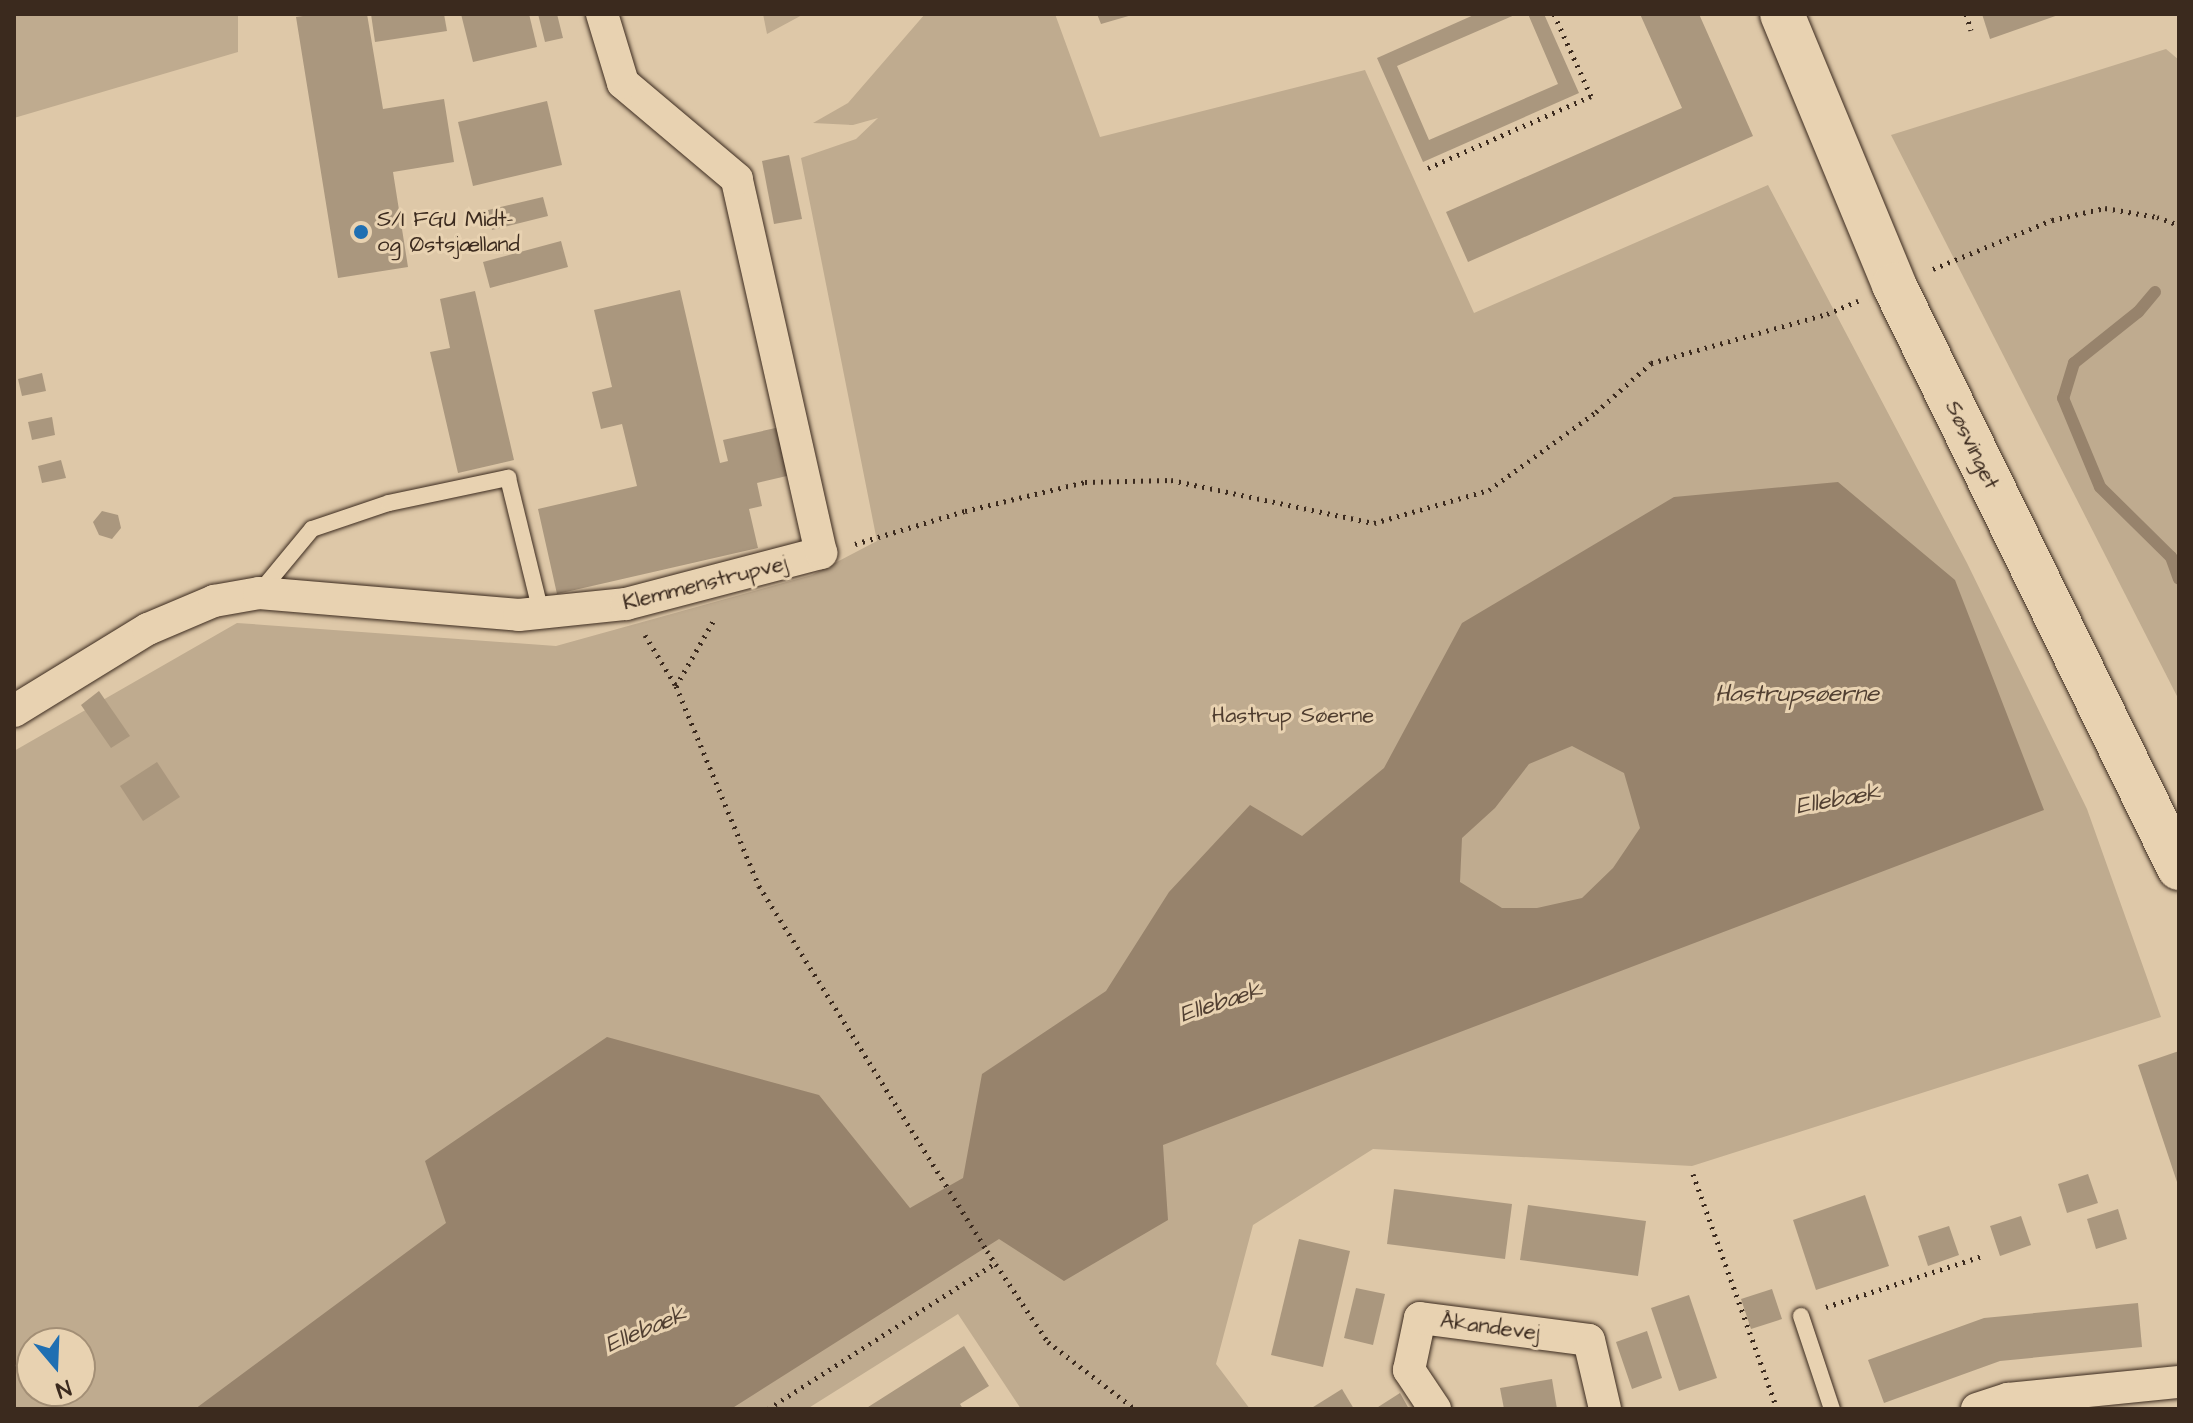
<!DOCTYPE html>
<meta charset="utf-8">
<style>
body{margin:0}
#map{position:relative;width:2193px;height:1423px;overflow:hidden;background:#dec8a8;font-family:"Architects Daughter",sans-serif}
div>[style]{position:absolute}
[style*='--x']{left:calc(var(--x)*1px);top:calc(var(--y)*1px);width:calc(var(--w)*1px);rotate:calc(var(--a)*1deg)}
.green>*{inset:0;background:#bfab8f}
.water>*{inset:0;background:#97836c}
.stream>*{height:12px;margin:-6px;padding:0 6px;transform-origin:6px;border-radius:6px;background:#97836c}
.building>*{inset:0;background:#aa977e}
.path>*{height:5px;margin-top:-2.5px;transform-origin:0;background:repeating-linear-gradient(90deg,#3b2a1e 0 2px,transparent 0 8px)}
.roads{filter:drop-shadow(0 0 2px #3b2a1e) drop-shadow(0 0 2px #3b2a1e)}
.lane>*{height:16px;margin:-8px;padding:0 8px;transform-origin:8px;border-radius:8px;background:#e8d2b1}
.street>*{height:32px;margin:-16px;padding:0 16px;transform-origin:16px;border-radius:16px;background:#e8d2b1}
.secondary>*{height:44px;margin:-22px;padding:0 22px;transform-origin:22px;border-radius:22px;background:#e8d2b1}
.dots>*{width:22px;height:22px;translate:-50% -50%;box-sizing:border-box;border:4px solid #e8d2b1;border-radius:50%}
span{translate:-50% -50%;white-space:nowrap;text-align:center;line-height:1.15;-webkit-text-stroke:6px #e8d2b1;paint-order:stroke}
.poi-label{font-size:22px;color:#3b2a1e}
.left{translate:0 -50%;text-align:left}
.street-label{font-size:22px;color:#3b2a1e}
.park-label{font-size:22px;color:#4f3d2f}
.water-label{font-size:24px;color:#524032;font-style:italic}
.frame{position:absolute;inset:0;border:16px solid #3b2a1e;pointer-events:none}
.north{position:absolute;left:16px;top:1327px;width:80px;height:80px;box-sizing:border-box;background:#e8d2b1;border:2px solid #a38f76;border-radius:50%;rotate:161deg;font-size:22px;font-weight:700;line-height:32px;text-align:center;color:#3b2a1e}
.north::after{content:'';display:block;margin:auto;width:28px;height:36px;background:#1f6fb2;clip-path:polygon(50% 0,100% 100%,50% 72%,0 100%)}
</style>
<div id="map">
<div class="green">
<div style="clip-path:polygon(14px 14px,238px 14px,238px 52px,14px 118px)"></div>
<div style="clip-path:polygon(763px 14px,804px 14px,767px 34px)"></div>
<div style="clip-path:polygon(evenodd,925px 14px,1055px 14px,1100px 137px,1365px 70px,1474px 313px,1768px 185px,1967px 563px,2087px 809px,2161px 1017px,1692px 1166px,1373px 1149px,1253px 1225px,1216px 1364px,1250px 1409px,1021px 1409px,958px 1314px,807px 1409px,14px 1409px,14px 751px,237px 623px,556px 646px,812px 575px,877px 541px,801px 158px,856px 139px,878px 118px,853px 125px,813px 123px,848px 103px,925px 14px,32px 1343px,80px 1343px,80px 1391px,32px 1391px,32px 1343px)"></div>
<div style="clip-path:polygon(2166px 49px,2179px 60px,2179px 700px,1891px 135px)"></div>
</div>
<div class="water">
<div style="clip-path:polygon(evenodd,1838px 482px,1955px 580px,2044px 810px,1163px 1145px,1168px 1220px,1064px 1281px,999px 1239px,731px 1409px,195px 1409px,446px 1223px,425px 1161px,607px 1037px,819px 1095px,910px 1208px,963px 1178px,982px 1074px,1106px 991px,1169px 892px,1250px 805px,1302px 836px,1384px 768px,1462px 623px,1674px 497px,1838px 482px,1572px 746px,1624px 773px,1640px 828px,1613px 868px,1582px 898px,1537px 908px,1502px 908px,1460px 882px,1462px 838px,1495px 808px,1529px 764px,1572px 746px)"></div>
</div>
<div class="stream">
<div style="--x:2155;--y:292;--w:26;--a:130"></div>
<div style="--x:2138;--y:312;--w:82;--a:141.4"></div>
<div style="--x:2074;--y:363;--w:37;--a:107"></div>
<div style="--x:2063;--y:398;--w:96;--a:67.4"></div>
<div style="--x:2100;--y:487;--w:100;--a:44.6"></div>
<div style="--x:2171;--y:557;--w:23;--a:70"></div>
</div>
<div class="building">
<div style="clip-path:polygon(317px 14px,367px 14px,383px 109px,444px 99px,454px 162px,393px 172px,408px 267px,338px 278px,296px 17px)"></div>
<div style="clip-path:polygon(371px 14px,444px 14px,447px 31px,375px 42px)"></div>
<div style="clip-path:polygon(461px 14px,529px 14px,537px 47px,473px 62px)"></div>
<div style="clip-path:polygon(538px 14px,557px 14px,563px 38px,545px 42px)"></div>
<div style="clip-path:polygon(1097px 14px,1132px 14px,1132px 15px,1101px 24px)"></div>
<div style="clip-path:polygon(1476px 14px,1517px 14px,1397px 66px,1429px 140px,1558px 84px,1528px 14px,1544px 14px,1579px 93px,1423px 162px,1377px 58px)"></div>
<div style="clip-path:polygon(1640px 14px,1699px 14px,1753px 136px,1468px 262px,1446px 212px,1682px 108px)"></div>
<div style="clip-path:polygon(1982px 14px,2061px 14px,1990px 39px)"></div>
<div style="clip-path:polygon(547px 101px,562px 165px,473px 186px,458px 122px)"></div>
<div style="clip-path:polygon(789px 155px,802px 219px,774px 224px,762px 161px)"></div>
<div style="clip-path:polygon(543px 197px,548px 216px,492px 230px,488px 210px)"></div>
<div style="clip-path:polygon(561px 241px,568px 267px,490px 288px,483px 262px)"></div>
<div style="clip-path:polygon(680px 290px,720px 463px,728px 461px,723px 440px,780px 427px,791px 475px,757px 483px,762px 506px,749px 509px,758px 548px,557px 594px,538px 509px,637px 486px,622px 424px,601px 429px,592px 392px,612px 387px,594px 310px)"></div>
<div style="clip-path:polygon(475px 291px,514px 460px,458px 473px,430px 352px,450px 348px,440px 299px)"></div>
<div style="clip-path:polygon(42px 373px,46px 391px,22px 396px,18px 379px)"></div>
<div style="clip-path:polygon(52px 417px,55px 435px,32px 440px,28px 422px)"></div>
<div style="clip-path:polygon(61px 460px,66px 478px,42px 483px,38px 466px)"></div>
<div style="clip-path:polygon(102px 511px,118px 515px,121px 528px,112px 539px,99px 535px,93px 522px)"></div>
<div style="clip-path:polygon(99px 691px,130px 736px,111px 748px,81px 705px)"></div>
<div style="clip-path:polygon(157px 762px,180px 797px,143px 821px,120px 786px)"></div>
<div style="clip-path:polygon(2179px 1051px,2179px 1185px,2178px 1185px,2138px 1065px)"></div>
<div style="clip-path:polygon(2088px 1174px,2098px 1203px,2067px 1213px,2058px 1184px)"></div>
<div style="clip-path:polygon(1394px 1189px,1512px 1204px,1505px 1259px,1387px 1244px)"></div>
<div style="clip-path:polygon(1865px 1195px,1889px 1266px,1816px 1290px,1793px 1220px)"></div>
<div style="clip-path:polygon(1528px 1205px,1646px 1221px,1638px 1276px,1520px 1260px)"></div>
<div style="clip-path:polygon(2118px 1209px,2127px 1239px,2096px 1249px,2087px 1219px)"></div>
<div style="clip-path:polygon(2021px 1216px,2031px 1245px,2000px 1256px,1990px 1226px)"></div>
<div style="clip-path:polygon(1949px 1226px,1959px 1255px,1928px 1266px,1918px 1236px)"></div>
<div style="clip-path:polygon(1299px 1239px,1350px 1251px,1323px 1367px,1271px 1355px)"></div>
<div style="clip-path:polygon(1356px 1288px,1385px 1294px,1373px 1345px,1344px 1338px)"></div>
<div style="clip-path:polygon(1772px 1289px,1782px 1319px,1751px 1329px,1741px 1299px)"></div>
<div style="clip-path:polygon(1689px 1295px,1717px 1378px,1679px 1391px,1651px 1308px)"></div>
<div style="clip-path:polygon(2138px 1303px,2142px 1347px,2000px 1361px,1884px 1403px,1868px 1360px,1984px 1318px)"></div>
<div style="clip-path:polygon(1647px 1331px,1662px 1378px,1632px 1389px,1616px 1342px)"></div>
<div style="clip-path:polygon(964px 1346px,989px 1386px,960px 1404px,963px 1409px,865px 1409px)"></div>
<div style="clip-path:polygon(1552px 1379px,1557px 1409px,1504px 1409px,1500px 1388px)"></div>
<div style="clip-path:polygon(1342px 1389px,1354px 1409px,1310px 1409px)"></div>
<div style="clip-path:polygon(1400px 1393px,1409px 1409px,1375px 1409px)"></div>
</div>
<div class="path">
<div style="--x:1966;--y:14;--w:17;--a:73"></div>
<div style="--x:1428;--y:168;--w:178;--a:-23.8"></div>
<div style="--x:1591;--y:96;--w:90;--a:-114.3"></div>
<div style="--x:1933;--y:269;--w:129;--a:-22.4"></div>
<div style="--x:2052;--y:220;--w:54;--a:-12.8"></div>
<div style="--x:2105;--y:208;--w:53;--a:9.8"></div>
<div style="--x:2157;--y:217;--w:23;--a:20"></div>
<div style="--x:855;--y:544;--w:115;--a:-16.7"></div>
<div style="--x:965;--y:511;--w:123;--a:-13.6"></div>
<div style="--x:1085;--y:482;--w:86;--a:-1.3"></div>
<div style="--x:1171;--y:480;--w:208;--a:12"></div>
<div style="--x:1374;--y:523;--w:120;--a:-16"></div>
<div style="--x:1489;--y:490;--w:132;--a:-36.1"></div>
<div style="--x:1596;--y:412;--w:74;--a:-41.7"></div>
<div style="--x:1651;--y:363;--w:183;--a:-15.6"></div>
<div style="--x:1827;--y:314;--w:34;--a:-23"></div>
<div style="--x:645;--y:635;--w:60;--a:58.7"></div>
<div style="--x:676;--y:686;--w:217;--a:67.5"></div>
<div style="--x:759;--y:886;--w:430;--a:58"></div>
<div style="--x:987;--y:1251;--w:110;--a:56.2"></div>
<div style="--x:1048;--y:1342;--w:110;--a:37.6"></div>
<div style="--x:676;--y:686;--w:76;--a:-60.1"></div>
<div style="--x:1693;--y:1174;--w:250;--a:70.3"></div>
<div style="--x:1826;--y:1307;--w:167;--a:-18.1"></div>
<div style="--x:768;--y:1409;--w:272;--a:-32.7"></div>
</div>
<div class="roads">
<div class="lane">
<div style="--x:259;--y:593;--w:83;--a:-50.4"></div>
<div style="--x:312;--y:529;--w:81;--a:-18.7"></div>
<div style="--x:389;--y:503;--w:122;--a:-11.9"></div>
<div style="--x:508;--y:478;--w:138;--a:76.2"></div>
<div style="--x:1801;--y:1316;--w:98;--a:71.6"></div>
</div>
<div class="street">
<div style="--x:14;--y:711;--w:157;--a:-31.5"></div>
<div style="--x:148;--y:629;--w:72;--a:-23"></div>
<div style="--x:214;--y:601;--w:46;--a:-10.1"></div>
<div style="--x:259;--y:593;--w:261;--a:4.8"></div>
<div style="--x:519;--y:615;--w:108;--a:-5.9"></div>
<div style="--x:626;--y:604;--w:202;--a:-14.7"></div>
<div style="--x:821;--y:553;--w:383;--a:-102.7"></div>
<div style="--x:737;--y:179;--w:149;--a:-139.9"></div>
<div style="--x:623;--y:83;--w:72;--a:-106.9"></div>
<div style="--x:1435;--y:1409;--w:47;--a:-123.7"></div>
<div style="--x:1409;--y:1370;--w:53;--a:-78.1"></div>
<div style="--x:1420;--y:1318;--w:170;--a:7.4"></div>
<div style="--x:1589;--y:1340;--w:71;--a:76.9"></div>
<div style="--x:1977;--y:1409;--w:33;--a:-18"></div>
<div style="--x:2008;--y:1399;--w:172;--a:-5.7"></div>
</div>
<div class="secondary">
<div style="--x:1782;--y:14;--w:293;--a:67.5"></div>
<div style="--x:1894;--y:285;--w:649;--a:63.95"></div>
</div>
</div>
<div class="dots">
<div style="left:361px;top:232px;background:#1f6fb2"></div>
</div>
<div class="poi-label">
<span class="left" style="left:377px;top:232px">S/I FGU Midt-<br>og Østsjælland</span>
</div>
<div class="street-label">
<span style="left:1972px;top:445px;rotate:64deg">Søsvinget</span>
<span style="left:705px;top:583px;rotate:-14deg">Klemmenstrupvej</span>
<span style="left:1490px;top:1327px;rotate:7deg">Åkandevej</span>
</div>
<div class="park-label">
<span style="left:1293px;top:716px">Hastrup Søerne</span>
</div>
<div class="water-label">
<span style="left:1797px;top:695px">Hastrupsøerne</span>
<span style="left:1838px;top:800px;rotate:-10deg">Ellebæk</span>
<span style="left:1221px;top:1003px;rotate:-18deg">Ellebæk</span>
<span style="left:646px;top:1330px;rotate:-23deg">Ellebæk</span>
</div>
<div class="frame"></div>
<div class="north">N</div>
</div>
